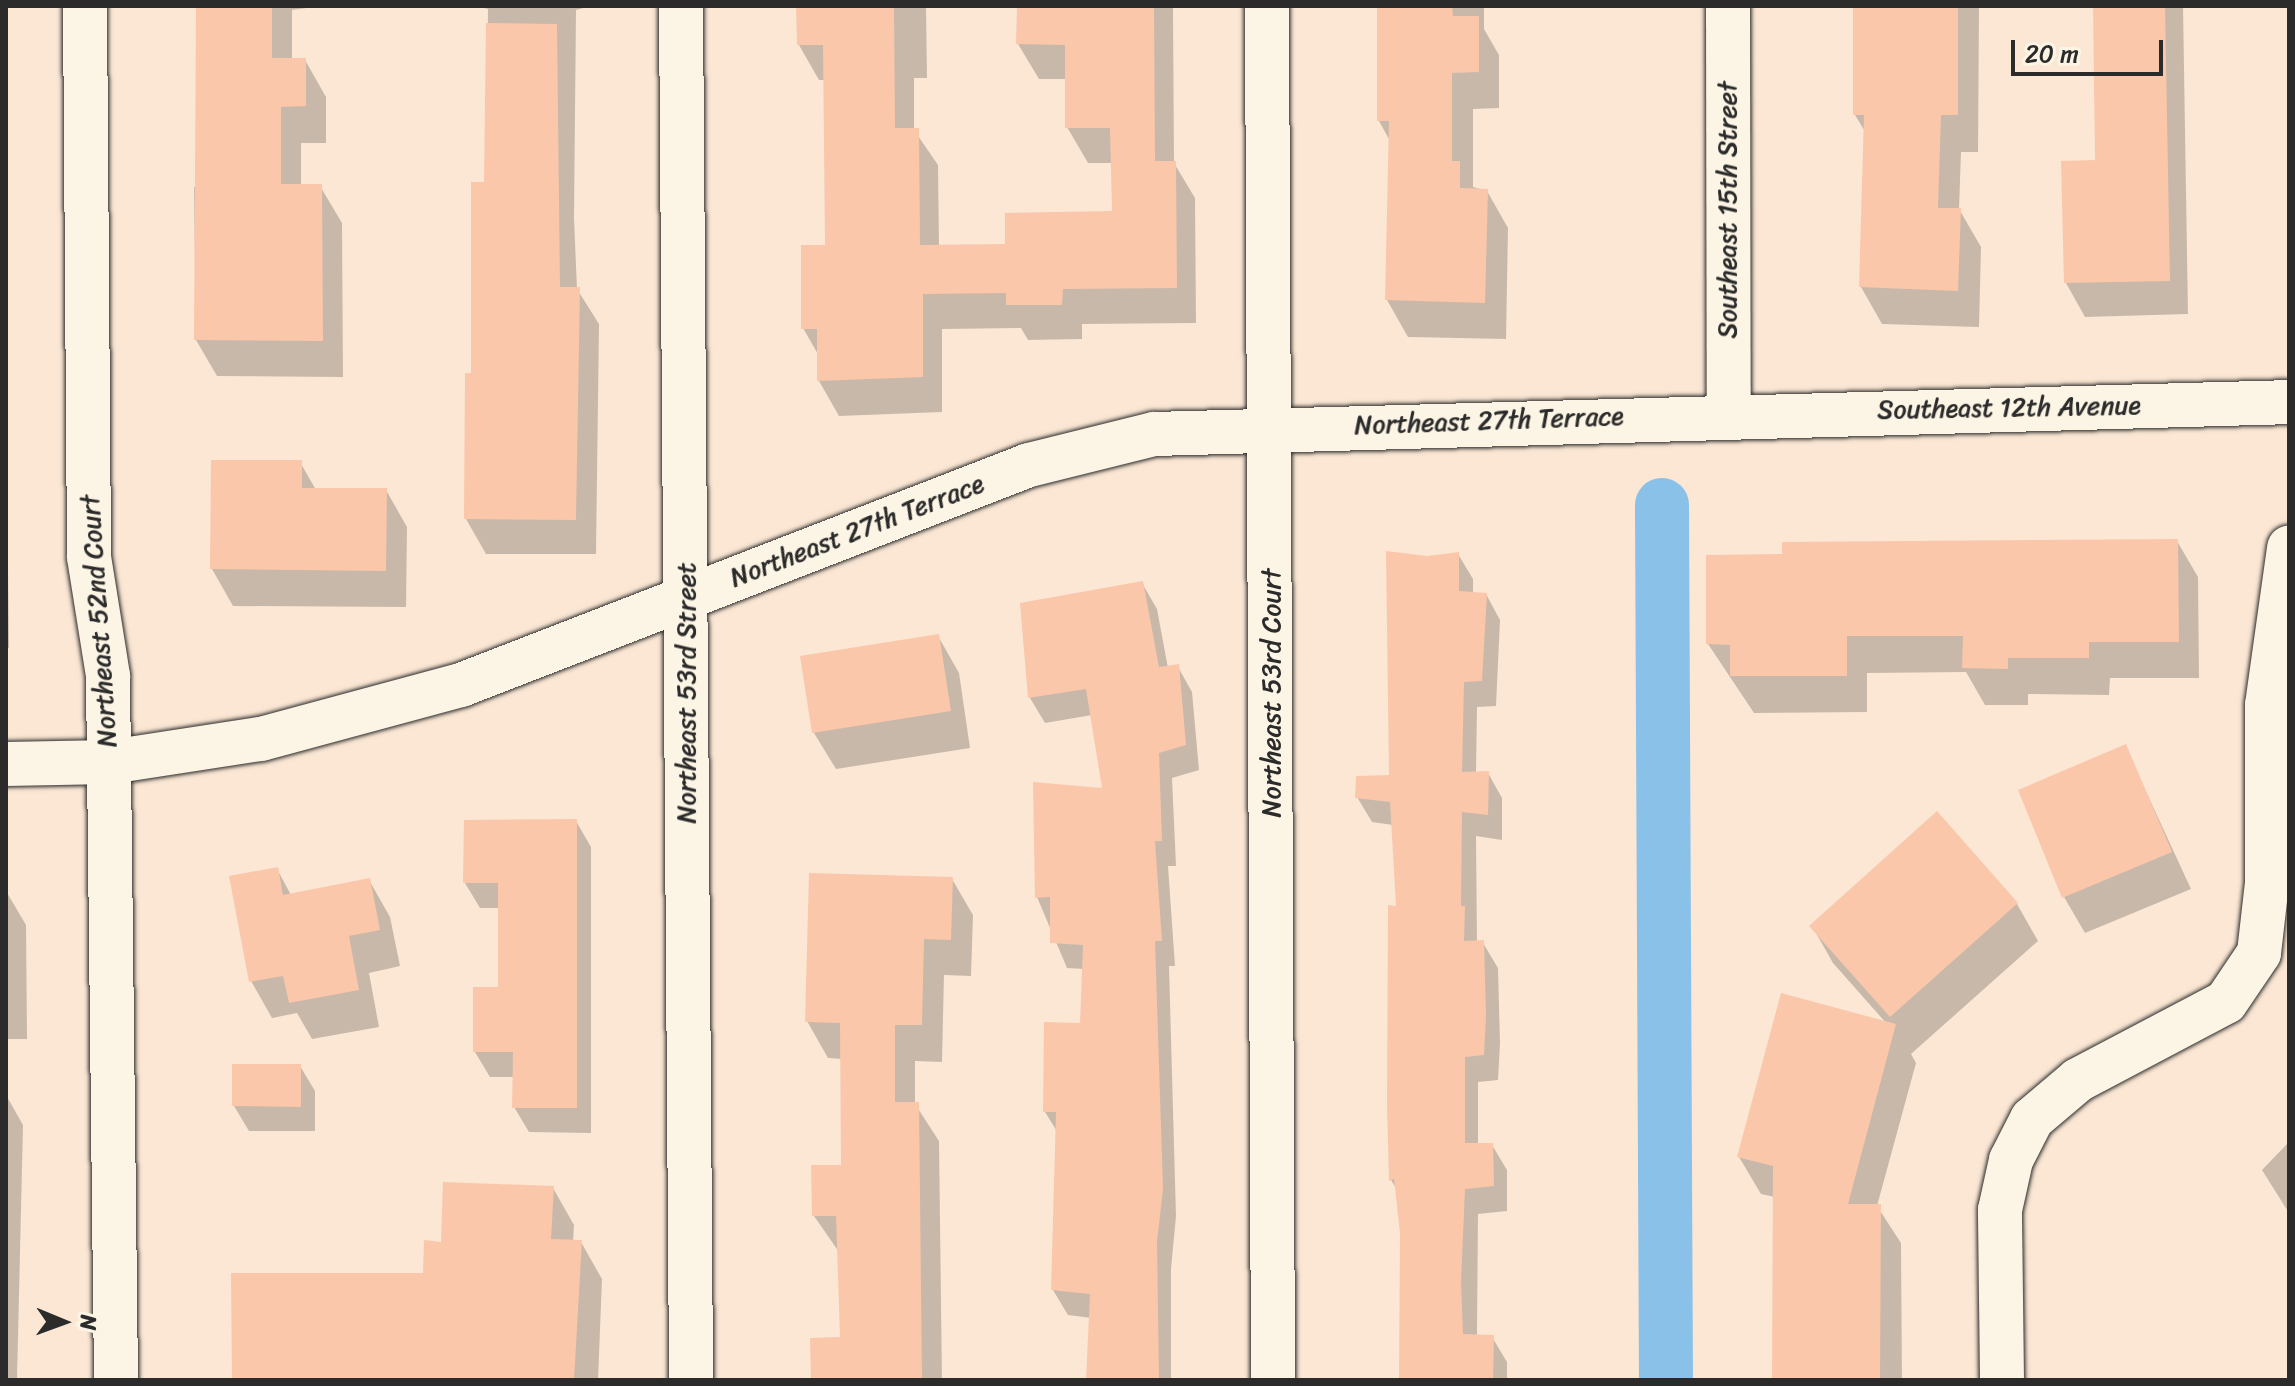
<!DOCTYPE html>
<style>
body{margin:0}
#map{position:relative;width:2295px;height:1386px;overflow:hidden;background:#fbe7d4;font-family:Sriracha,sans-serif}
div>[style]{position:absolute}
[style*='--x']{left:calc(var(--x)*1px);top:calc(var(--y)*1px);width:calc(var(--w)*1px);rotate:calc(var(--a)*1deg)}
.shadow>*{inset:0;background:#0003}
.canal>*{height:54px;margin:-27px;padding:0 27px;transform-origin:27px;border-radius:27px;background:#8ac1e8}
.building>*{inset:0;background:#fac7ab}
.roads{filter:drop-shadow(0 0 2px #2b2b2b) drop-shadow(0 0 2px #2b2b2b)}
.minor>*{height:44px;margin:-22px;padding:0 22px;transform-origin:22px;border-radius:22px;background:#fcf5e5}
.tertiary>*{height:44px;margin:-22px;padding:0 22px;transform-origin:22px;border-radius:22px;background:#fcf5e5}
span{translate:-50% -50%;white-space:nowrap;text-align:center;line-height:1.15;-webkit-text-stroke:7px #fcf5e5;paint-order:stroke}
.street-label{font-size:26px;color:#2b2b2b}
.frame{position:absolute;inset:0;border:8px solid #2b2b2b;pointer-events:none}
.north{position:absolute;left:24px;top:1282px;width:80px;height:80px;-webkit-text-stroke:6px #fcf5e5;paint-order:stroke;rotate:91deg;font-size:22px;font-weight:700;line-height:32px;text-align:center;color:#2b2b2b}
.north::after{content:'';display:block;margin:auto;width:28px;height:36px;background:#2b2b2b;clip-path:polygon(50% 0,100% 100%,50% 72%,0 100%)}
.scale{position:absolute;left:2011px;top:40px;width:152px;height:36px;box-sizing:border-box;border:4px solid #2b2b2b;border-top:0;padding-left:10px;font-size:24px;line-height:28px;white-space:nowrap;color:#2b2b2b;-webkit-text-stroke:6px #fcf5e5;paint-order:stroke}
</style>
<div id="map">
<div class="shadow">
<div style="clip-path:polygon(196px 6px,321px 6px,292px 10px,292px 60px,305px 60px,326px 97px,326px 143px,301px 143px,301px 186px,320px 186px,342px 223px,343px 377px,217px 376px,196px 340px,194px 187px,200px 187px)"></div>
<div style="clip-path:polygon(477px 6px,591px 6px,576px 10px,574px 218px,577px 289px,599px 324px,596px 554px,486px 554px,466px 519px,486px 184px,488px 9px)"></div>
<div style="clip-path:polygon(798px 6px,926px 6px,927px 78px,914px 78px,914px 130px,938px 165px,939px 246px,1007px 246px,1114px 213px,1113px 163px,1088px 163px,1067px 127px,1067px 79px,1039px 79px,1018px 44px,1019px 6px,1173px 6px,1174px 163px,1195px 198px,1196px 323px,1082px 324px,1082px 339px,1028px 340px,1021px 328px,942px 329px,942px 412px,839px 416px,819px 381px,819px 356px,803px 328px,827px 247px,826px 80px,819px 80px,799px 45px)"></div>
<div style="clip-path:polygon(1379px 6px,1484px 6px,1484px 29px,1499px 55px,1499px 108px,1473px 109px,1473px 187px,1487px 191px,1508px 228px,1506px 339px,1408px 337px,1387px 300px,1390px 141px,1379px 121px)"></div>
<div style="clip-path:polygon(1855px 6px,1979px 6px,1978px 152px,1961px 152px,1959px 209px,1981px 247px,1979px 327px,1882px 324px,1861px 287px,1866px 133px,1855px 115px)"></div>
<div style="clip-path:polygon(2095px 6px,2183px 6px,2188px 314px,2085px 317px,2066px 283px,2097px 162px)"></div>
<div style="clip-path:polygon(300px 462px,316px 490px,386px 490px,407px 527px,406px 607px,233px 606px,212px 569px)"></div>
<div style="clip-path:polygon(2177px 541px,2198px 577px,2199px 678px,2110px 678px,2109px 695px,2028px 694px,2028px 705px,1985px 705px,1966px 672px,1867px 673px,1867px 712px,1754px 713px,1708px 644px)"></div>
<div style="clip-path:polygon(1458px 554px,1473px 579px,1473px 594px,1486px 594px,1500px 620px,1496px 706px,1477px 707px,1476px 773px,1488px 773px,1502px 798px,1502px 840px,1476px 836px,1477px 943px,1483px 943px,1498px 968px,1500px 1043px,1498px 1080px,1478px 1082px,1478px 1145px,1492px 1145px,1507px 1170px,1507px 1211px,1478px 1214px,1477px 1336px,1492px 1337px,1507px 1362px,1507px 1380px,1400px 1380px,1402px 1233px,1398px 1191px,1391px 1180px,1390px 908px,1398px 909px,1393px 825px,1372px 822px,1357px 797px,1391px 777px,1427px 558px)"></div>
<div style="clip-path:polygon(6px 564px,8px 567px,9px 648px,6px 648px)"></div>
<div style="clip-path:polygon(1142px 583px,1157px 609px,1168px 668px,1178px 667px,1192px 692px,1199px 770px,1172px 778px,1176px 866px,1168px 866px,1175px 966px,1169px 966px,1176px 1216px,1171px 1269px,1171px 1380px,1088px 1380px,1091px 1318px,1068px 1315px,1053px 1290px,1058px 1133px,1045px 1112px,1082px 1025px,1084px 969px,1067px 968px,1037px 897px,1104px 790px,1092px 715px,1045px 723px,1030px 698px)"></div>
<div style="clip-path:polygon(938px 636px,959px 673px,970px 748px,836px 769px,814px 733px,803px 657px)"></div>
<div style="clip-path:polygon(2125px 746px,2191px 889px,2085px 933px,2064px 897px)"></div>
<div style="clip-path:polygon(576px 821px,591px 847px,591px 1133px,529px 1132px,514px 1107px,514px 1077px,490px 1077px,475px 1052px,500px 989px,500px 908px,480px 908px,465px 883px)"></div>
<div style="clip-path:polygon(277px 869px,291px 895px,369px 880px,390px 917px,400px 966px,369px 973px,379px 1027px,312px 1039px,297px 1013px,272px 1018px,251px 981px)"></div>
<div style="clip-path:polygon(952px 879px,973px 915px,971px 976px,944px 975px,942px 1062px,915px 1061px,915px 1104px,939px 1141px,942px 1380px,813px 1380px,842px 1339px,839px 1252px,814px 1216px,843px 1167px,842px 1059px,828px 1058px,807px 1021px)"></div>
<div style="clip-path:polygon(6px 891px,26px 925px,27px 1039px,6px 1039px)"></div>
<div style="clip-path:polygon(2017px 904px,2038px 941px,1911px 1054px,1916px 1063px,1877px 1206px,1901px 1243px,1902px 1380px,1774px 1380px,1775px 1197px,1761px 1194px,1739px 1157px,1887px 1024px,1833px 963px,1812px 926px)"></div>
<div style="clip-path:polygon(300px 1066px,315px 1091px,315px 1131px,249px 1131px,234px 1106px)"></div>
<div style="clip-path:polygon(6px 1095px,23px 1125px,17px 1380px,6px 1380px)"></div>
<div style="clip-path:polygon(2289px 1142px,2289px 1213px,2262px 1170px)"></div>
<div style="clip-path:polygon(553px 1188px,574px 1225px,573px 1242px,581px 1242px,602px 1279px,598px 1380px,235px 1380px,425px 1275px,443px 1244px)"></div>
</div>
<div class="canal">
<div style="--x:1662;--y:505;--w:875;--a:89.74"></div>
</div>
<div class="building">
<div style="clip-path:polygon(196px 6px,272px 6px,272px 58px,306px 58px,306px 106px,281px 107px,281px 184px,322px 184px,323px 341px,194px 340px)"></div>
<div style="clip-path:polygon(796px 6px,894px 6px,895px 128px,919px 128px,920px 245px,1005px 244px,1005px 213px,1112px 211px,1110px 128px,1065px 128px,1065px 45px,1016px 44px,1017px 6px,1154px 6px,1155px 161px,1176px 161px,1177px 288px,1063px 289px,1062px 305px,1006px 305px,1006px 293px,923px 294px,923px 377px,817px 381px,817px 329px,801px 329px,801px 245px,825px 245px,823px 45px,797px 45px)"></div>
<div style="clip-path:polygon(1377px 6px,1452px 6px,1453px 16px,1479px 16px,1479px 72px,1452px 73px,1452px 161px,1460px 161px,1460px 188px,1488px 189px,1485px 303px,1385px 300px,1389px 121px,1377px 121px)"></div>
<div style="clip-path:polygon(1853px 6px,1958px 6px,1958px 115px,1941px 115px,1938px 208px,1961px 208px,1958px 291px,1859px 287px,1864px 115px,1853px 115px)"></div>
<div style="clip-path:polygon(2093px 6px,2165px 6px,2170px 281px,2064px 283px,2061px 161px,2095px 160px)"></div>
<div style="clip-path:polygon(486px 23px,557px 24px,560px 287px,580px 287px,576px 520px,464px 519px,465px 373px,471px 373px,471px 182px,484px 182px)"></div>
<div style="clip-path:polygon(211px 460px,302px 460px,302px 488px,387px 488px,386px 571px,210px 569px)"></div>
<div style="clip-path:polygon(2178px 539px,2179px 642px,2089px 642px,2089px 658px,2008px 658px,2008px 669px,1962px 668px,1963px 636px,1847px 636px,1847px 676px,1730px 676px,1730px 645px,1706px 644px,1706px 555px,1782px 554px,1782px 542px)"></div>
<div style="clip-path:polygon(1386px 551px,1427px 556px,1459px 552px,1459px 591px,1487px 593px,1482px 681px,1464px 682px,1462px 772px,1489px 771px,1488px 815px,1462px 812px,1461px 906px,1465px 906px,1464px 941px,1484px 940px,1486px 1016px,1484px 1055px,1465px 1057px,1465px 1143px,1493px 1143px,1494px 1186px,1465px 1189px,1461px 1282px,1463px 1334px,1494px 1335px,1493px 1380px,1399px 1380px,1400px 1233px,1394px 1179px,1389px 1181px,1387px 1105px,1388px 905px,1396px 906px,1390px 802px,1355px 798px,1356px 776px,1389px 775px)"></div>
<div style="clip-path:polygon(1143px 581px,1159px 667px,1179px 664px,1186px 745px,1159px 753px,1162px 841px,1155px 841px,1162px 941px,1155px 941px,1163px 1189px,1157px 1242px,1159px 1380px,1086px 1380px,1090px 1294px,1051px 1290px,1056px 1112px,1043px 1112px,1044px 1022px,1080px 1023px,1083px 945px,1050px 943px,1050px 897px,1035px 898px,1033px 782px,1102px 788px,1086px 689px,1028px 698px,1020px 603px)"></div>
<div style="clip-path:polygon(939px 634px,951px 711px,812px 733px,800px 656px)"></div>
<div style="clip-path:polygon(2126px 744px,2172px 852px,2062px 898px,2018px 790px)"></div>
<div style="clip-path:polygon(1937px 811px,2018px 903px,1890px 1017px,1809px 926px)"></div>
<div style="clip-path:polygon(577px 819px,577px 1108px,512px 1108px,513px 1052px,473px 1052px,473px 987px,498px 987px,498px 883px,463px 883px,464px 820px)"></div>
<div style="clip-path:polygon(278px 867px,283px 895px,370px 878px,380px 930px,349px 936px,359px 990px,289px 1003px,283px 976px,249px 982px,229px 876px)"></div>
<div style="clip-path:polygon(809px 873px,953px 877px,951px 940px,924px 939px,922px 1025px,895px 1025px,895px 1102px,919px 1102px,922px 1380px,811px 1380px,810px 1338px,840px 1337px,836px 1216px,812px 1216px,811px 1165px,841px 1165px,840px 1023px,805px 1022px)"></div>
<div style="clip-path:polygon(1781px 993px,1896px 1024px,1848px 1204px,1881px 1204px,1880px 1380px,1772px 1380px,1773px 1166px,1737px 1157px)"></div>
<div style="clip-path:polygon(232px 1064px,301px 1064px,301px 1107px,232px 1106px)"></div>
<div style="clip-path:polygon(443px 1182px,554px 1186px,551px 1239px,582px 1240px,574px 1380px,232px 1380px,231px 1273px,423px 1273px,424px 1240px,441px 1242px)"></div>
</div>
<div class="roads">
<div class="minor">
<div style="--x:85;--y:6;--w:551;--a:89.58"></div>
<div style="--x:89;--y:557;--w:121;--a:80.9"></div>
<div style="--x:108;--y:676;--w:704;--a:89.35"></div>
<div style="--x:681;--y:6;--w:1374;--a:89.58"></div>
<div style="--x:1267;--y:6;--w:1374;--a:89.75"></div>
<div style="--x:1728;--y:6;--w:408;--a:89.9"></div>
<div style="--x:2002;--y:1380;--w:170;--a:-90.7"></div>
<div style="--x:2000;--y:1210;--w:51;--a:-77.6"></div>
<div style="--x:2011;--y:1160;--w:46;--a:-62.9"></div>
<div style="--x:2032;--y:1119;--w:60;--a:-40.3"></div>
<div style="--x:2078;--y:1080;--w:167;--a:-27.8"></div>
<div style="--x:2226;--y:1002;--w:59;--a:-56"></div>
<div style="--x:2259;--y:953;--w:70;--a:-83.5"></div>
<div style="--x:2267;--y:883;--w:178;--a:-90"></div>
<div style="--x:2267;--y:705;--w:159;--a:-82"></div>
</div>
<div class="tertiary">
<div style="--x:6;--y:764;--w:104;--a:-1.1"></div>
<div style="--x:110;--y:762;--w:153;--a:-8.7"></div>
<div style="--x:261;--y:739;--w:207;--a:-15.1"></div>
<div style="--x:461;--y:685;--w:609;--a:-21.17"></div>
<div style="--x:1029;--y:465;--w:129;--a:-13.9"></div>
<div style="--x:1154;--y:434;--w:1135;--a:-1.61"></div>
</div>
</div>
<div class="street-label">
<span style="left:1728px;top:210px;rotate:-90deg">Southeast 15th Street</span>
<span style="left:2009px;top:408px;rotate:-1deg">Southeast 12th Avenue</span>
<span style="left:1489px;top:421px;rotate:-2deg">Northeast 27th Terrace</span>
<span style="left:857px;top:531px;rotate:-21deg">Northeast 27th Terrace</span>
<span style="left:99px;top:621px;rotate:-94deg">Northeast 52nd Court</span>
<span style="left:687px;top:693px;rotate:-90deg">Northeast 53rd Street</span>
<span style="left:1272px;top:693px;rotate:-90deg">Northeast 53rd Court</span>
</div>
<div class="frame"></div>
<div class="north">N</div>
<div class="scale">20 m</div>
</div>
